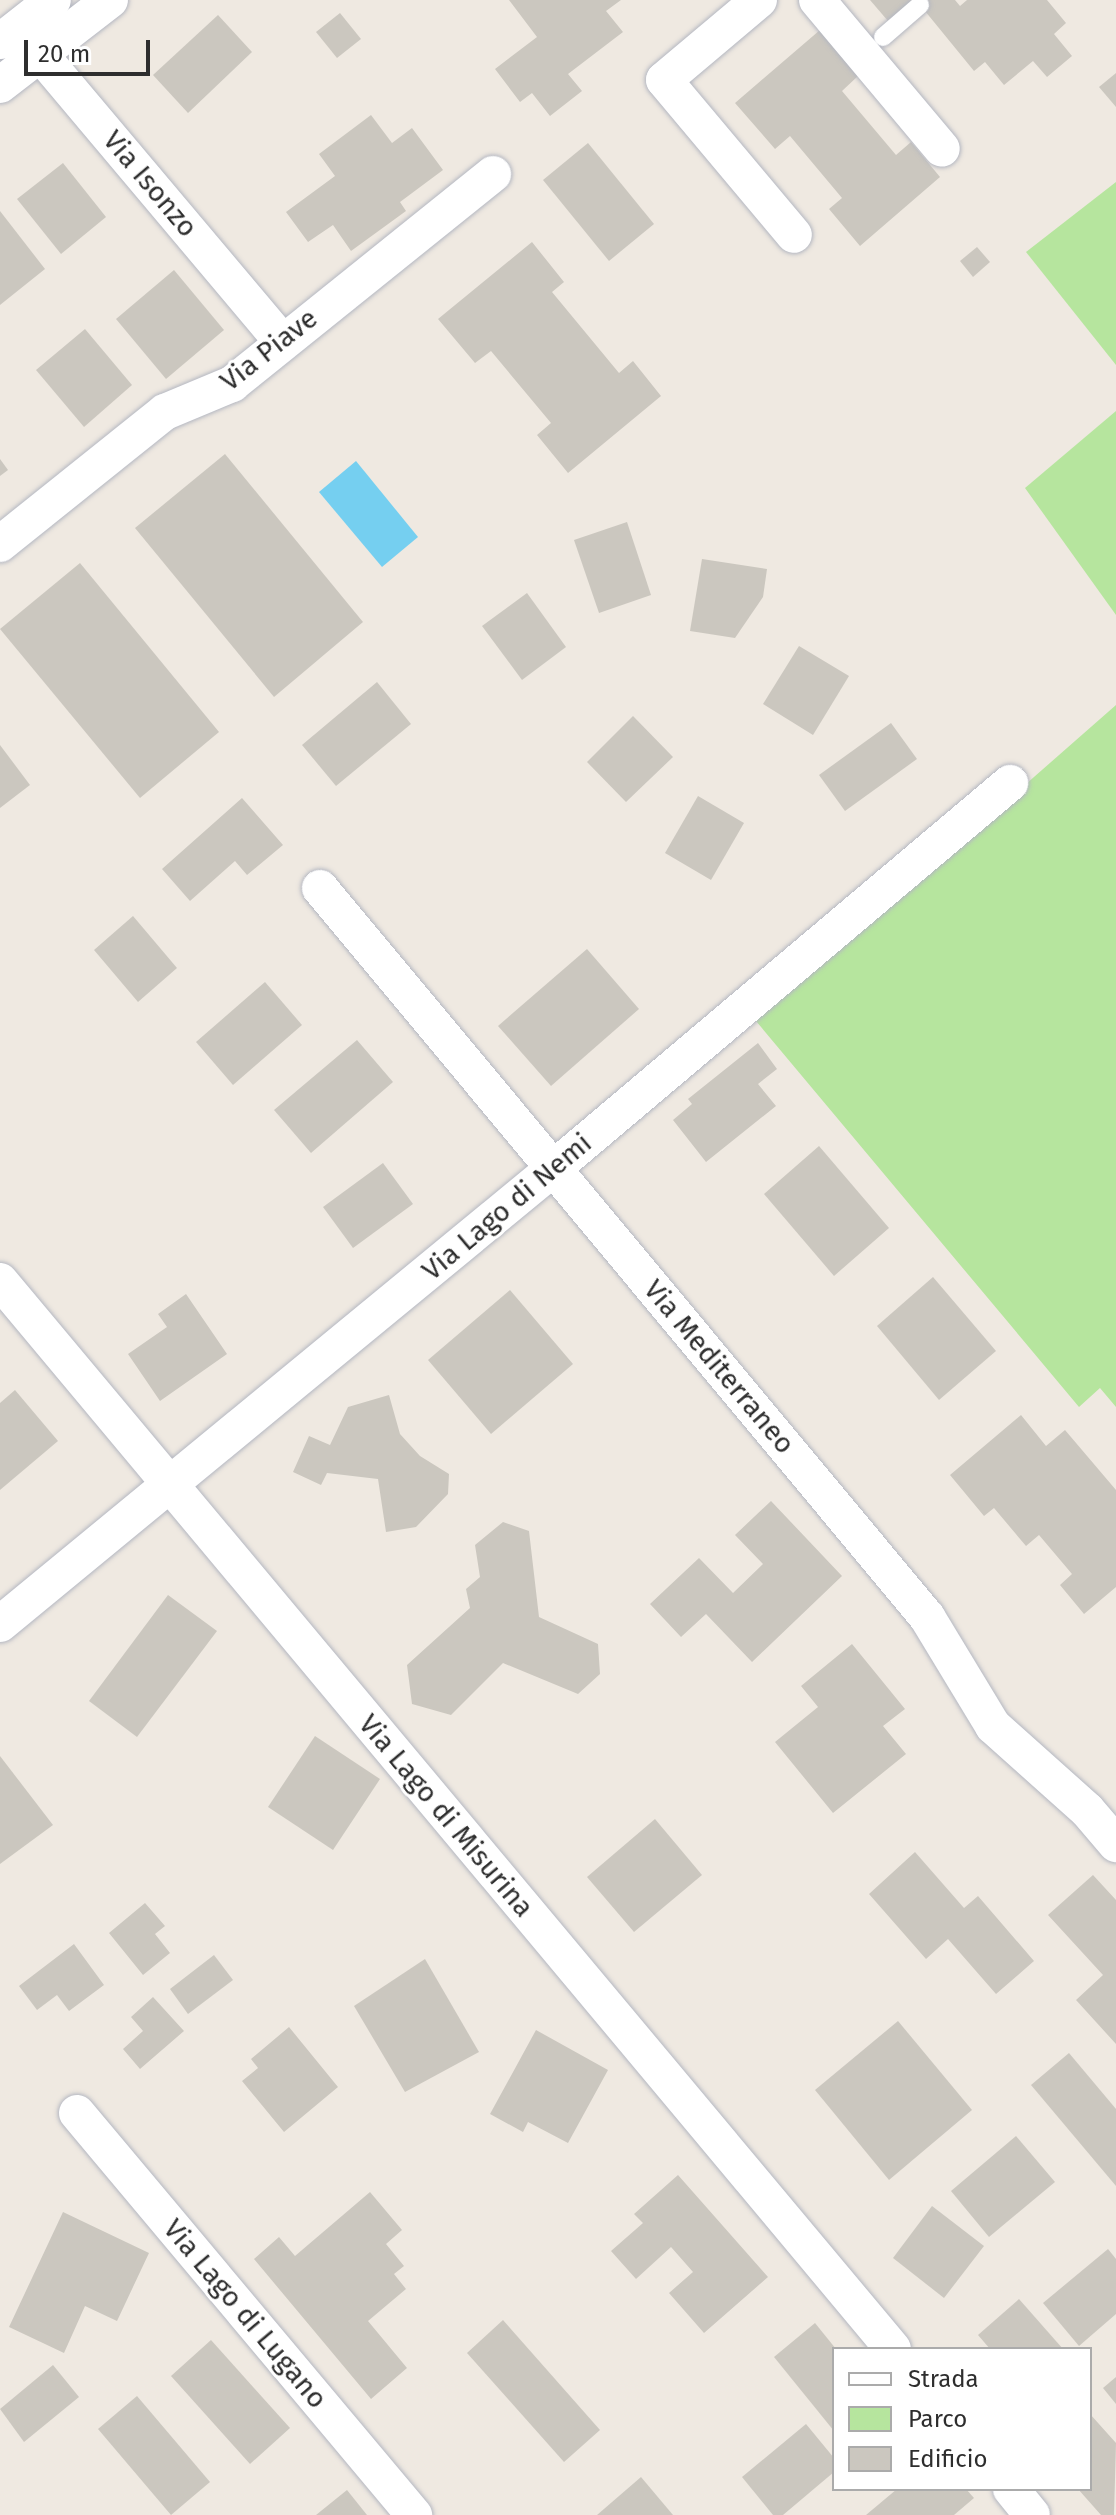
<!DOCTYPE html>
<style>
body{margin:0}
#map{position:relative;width:1116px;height:2515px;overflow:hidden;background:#efe9e1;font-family:"Fira Sans",sans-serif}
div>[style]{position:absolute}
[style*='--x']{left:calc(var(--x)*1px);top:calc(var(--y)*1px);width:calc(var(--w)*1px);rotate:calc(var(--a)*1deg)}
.green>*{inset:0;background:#b6e59e}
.water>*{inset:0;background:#75cff0}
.building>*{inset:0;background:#cbc7bf}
.roads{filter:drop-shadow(0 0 2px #b4b7c1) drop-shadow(0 0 2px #b4b7c1)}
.lane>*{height:18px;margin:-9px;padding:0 9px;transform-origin:9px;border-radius:9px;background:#fff}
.street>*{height:36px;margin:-18px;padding:0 18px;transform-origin:18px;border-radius:18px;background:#fff}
span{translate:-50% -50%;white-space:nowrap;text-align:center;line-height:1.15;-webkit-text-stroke:6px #fff;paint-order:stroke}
.street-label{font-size:28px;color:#2e2e2e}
.legend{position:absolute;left:832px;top:2347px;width:260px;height:144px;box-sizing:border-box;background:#fff;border:2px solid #ababab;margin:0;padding:10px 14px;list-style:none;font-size:24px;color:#2e2e2e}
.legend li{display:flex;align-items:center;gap:16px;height:40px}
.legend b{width:40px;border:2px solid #ababab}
.scale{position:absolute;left:24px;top:40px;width:126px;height:36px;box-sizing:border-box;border:4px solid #2e2e2e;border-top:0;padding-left:10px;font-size:24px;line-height:28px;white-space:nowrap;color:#2e2e2e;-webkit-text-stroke:6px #fff;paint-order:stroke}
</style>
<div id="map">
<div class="green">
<div style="clip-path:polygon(1116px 182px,1116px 365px,1026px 252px)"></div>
<div style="clip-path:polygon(1116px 411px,1116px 615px,1025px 488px)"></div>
<div style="clip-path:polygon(1116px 705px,1116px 1407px,1100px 1388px,1079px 1407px,756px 1021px)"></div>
</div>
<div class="water">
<div style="clip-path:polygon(356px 461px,418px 537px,382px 567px,319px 492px)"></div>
</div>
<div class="building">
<div style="clip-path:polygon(509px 0,621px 0,606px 11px,623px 32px,568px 74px,582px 91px,550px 116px,532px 93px,520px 102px,495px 69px,537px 37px)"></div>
<div style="clip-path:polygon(870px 0,913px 0,888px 21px)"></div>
<div style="clip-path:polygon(916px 0,955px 0,960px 6px,967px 0,1047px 0,1066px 23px,1054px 34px,1072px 56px,1047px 77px,1033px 61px,1004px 85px,985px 62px,974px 71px)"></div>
<div style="clip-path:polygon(340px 13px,361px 39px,337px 58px,316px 32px)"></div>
<div style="clip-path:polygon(218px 15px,252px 52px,188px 113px,153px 75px)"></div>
<div style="clip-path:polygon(820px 30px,858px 76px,842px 91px,896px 155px,911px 142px,940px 177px,860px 246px,829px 209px,842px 198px,790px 136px,775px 149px,735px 103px)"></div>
<div style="clip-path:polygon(1116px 73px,1116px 107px,1099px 87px)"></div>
<div style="clip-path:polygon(371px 115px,392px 143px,412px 128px,443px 170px,400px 202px,406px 211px,351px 251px,333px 225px,308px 242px,286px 212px,335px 176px,319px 154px)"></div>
<div style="clip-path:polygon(588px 143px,654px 224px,609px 261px,543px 180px)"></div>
<div style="clip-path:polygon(63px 163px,106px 217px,61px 254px,17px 199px)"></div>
<div style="clip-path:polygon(0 211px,45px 269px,0 305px)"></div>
<div style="clip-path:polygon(532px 242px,564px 282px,552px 292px,619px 373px,633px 361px,661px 396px,568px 473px,537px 435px,551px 423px,491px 351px,475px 363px,438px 319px)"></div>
<div style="clip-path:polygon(977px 247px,990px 262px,973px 277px,960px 261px)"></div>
<div style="clip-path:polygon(174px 270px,224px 330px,166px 379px,116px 319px)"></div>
<div style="clip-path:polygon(85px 329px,132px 385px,84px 427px,36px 370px)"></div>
<div style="clip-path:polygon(225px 454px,363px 622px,274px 697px,135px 528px)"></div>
<div style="clip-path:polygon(0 459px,8px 470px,0 476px)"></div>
<div style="clip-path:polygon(627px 522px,651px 595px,599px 613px,574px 540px)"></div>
<div style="clip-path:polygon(702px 559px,767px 569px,763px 597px,735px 638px,690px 631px)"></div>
<div style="clip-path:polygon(80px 563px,219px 732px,140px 798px,0 629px)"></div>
<div style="clip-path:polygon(527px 593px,566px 647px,522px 680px,482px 626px)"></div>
<div style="clip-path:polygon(799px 646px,849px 676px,813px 735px,763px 704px)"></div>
<div style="clip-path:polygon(377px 682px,411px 724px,336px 786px,302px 745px)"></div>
<div style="clip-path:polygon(633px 716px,673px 757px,626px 802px,587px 762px)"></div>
<div style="clip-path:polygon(891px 723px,917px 759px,845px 811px,819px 775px)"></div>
<div style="clip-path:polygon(0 745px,30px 785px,0 808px)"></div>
<div style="clip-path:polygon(698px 796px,744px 823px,711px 880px,665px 853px)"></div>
<div style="clip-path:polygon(242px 798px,283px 845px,247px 875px,235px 861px,190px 901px,162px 869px)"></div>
<div style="clip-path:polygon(133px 916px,177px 968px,138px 1002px,94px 950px)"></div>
<div style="clip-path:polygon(587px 949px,639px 1009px,551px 1086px,498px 1026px)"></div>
<div style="clip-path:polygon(265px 982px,302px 1025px,233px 1085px,196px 1042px)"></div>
<div style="clip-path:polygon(357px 1040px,393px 1082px,311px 1153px,274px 1110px)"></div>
<div style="clip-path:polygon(758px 1043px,777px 1069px,758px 1084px,776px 1106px,706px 1162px,673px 1120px,692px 1104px,688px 1099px)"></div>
<div style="clip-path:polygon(819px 1146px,889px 1228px,834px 1276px,764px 1194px)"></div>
<div style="clip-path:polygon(383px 1163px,413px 1204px,353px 1248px,323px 1207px)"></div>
<div style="clip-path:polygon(933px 1277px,996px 1351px,939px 1400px,877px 1326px)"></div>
<div style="clip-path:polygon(510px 1290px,573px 1364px,491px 1434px,428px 1360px)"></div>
<div style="clip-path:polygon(186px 1294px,227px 1354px,160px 1401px,128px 1354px,167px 1327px,158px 1314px)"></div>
<div style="clip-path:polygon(15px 1390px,58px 1441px,0 1490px,0 1403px)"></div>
<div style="clip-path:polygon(389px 1395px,400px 1434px,420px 1456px,449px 1474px,448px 1494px,416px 1527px,386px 1532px,378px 1479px,327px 1473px,321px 1485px,293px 1472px,309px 1436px,330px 1445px,348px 1407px)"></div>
<div style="clip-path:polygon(1021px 1415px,1046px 1446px,1065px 1430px,1116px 1490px,1116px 1587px,1084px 1614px,1060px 1585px,1072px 1574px,1039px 1535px,1026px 1546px,994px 1508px,984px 1516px,950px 1475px)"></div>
<div style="clip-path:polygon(771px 1501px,842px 1576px,752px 1662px,706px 1614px,681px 1637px,650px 1604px,699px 1558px,733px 1593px,763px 1564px,735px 1535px)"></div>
<div style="clip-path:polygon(503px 1522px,529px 1531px,539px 1617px,598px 1644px,600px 1674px,578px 1694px,503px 1663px,451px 1715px,412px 1704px,407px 1665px,470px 1608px,466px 1589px,480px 1577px,475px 1545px)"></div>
<div style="clip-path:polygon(168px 1595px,217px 1631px,137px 1737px,89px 1701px)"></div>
<div style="clip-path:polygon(852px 1644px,905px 1709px,883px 1726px,906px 1754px,833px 1813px,775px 1742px,818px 1707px,801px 1686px)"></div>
<div style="clip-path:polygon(315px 1736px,380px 1779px,333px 1850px,268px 1807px)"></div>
<div style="clip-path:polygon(0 1756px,53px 1825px,0 1864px)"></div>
<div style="clip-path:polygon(655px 1819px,702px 1875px,634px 1932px,587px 1877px)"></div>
<div style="clip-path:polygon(915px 1852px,964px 1908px,978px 1896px,1034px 1961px,996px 1994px,948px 1939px,926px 1959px,869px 1894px)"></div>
<div style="clip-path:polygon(1093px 1875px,1116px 1900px,1116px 2044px,1076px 2000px,1103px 1975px,1048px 1915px)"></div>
<div style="clip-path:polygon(145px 1903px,165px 1926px,155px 1934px,170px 1953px,143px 1975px,109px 1933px)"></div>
<div style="clip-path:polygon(74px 1944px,104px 1985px,69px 2011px,57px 1995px,37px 2010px,19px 1986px)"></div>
<div style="clip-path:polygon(214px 1955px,233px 1980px,188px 2014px,170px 1989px)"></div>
<div style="clip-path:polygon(425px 1959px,479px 2052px,405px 2092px,354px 2006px)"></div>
<div style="clip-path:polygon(153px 1997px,184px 2031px,140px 2069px,123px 2049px,143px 2031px,131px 2017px)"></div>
<div style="clip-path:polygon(898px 2021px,972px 2110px,889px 2180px,815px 2090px)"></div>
<div style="clip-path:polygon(289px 2027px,338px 2087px,284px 2132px,242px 2081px,258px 2068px,251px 2059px)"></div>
<div style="clip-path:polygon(536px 2030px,608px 2070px,568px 2143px,528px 2122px,523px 2132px,490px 2114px)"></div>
<div style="clip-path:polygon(1069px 2053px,1116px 2109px,1116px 2186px,1031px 2085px)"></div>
<div style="clip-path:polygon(1016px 2136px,1055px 2182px,989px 2237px,951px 2191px)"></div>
<div style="clip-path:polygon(678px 2175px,768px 2277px,704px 2333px,669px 2293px,693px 2272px,671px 2247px,636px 2279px,611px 2251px,643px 2223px,634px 2214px)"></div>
<div style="clip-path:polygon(370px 2192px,402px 2230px,386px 2244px,404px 2266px,394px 2274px,406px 2289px,368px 2321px,407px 2368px,371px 2399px,254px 2259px,279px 2237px,295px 2256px)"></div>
<div style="clip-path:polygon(932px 2206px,984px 2246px,944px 2298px,893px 2258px)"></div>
<div style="clip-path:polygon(63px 2212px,149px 2253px,117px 2321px,85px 2306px,64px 2353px,9px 2327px)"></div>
<div style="clip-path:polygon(1108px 2249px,1116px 2259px,1116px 2314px,1079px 2346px,1043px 2303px)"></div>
<div style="clip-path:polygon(1019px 2299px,1063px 2349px,990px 2349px,978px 2335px)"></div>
<div style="clip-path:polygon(503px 2320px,600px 2430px,564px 2462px,467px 2353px)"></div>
<div style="clip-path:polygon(815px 2323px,836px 2349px,834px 2431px,774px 2357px)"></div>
<div style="clip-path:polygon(211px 2340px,290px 2428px,250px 2464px,171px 2376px)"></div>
<div style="clip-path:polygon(53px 2365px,79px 2397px,24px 2442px,0 2409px)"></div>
<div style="clip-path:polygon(1116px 2377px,1116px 2404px,1103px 2388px)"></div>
<div style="clip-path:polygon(137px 2396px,210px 2482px,171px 2515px,98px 2429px)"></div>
<div style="clip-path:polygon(1090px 2414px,1116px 2443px,1114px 2515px,1101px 2515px,1078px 2489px,1090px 2489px)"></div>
<div style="clip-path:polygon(806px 2424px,834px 2458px,834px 2472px,783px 2515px,773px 2515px,742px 2477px)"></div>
<div style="clip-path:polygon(641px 2477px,673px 2515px,597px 2515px)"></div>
<div style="clip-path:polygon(897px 2489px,966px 2489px,974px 2498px,954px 2515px,866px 2515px)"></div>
<div style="clip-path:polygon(347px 2490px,367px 2515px,316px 2515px)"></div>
</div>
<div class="roads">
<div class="lane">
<div style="--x:883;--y:37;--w:49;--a:-40.9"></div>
</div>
<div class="street">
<div style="--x:759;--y:0;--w:124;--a:139.9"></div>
<div style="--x:664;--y:80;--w:202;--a:50"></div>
<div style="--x:817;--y:0;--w:194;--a:50"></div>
<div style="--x:18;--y:28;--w:409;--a:49.9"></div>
<div style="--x:1;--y:41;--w:66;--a:-38.3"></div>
<div style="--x:0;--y:85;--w:139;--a:-37.7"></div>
<div style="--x:0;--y:544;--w:211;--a:-38.7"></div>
<div style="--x:165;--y:412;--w:73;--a:-22.7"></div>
<div style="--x:232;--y:384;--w:335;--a:-38.8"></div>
<div style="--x:320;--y:888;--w:949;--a:50.22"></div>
<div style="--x:927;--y:1617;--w:127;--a:58.8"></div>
<div style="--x:993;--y:1726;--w:126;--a:41.8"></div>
<div style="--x:1087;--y:1810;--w:45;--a:49.5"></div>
<div style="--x:0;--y:1281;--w:1392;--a:50.1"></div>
<div style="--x:0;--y:1624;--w:718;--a:-39.46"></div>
<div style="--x:554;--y:1168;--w:597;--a:-40.17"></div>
<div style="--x:77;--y:2113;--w:525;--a:50.03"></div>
<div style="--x:1011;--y:2489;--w:33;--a:51"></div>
</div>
</div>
<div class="street-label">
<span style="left:150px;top:184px;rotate:50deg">Via Isonzo</span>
<span style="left:269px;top:350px;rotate:-38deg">Via Piave</span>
<span style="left:507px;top:1207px;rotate:-40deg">Via Lago di Nemi</span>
<span style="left:719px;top:1367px;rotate:50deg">Via Mediterraneo</span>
<span style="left:446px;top:1816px;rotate:50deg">Via Lago di Misurina</span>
<span style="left:245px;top:2314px;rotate:50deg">Via Lago di Lugano</span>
</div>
<ul class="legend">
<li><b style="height:10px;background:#fff"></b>Strada</li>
<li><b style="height:22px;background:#b6e59e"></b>Parco</li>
<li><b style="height:22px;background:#cbc7bf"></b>Edificio</li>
</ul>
<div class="scale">20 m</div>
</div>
